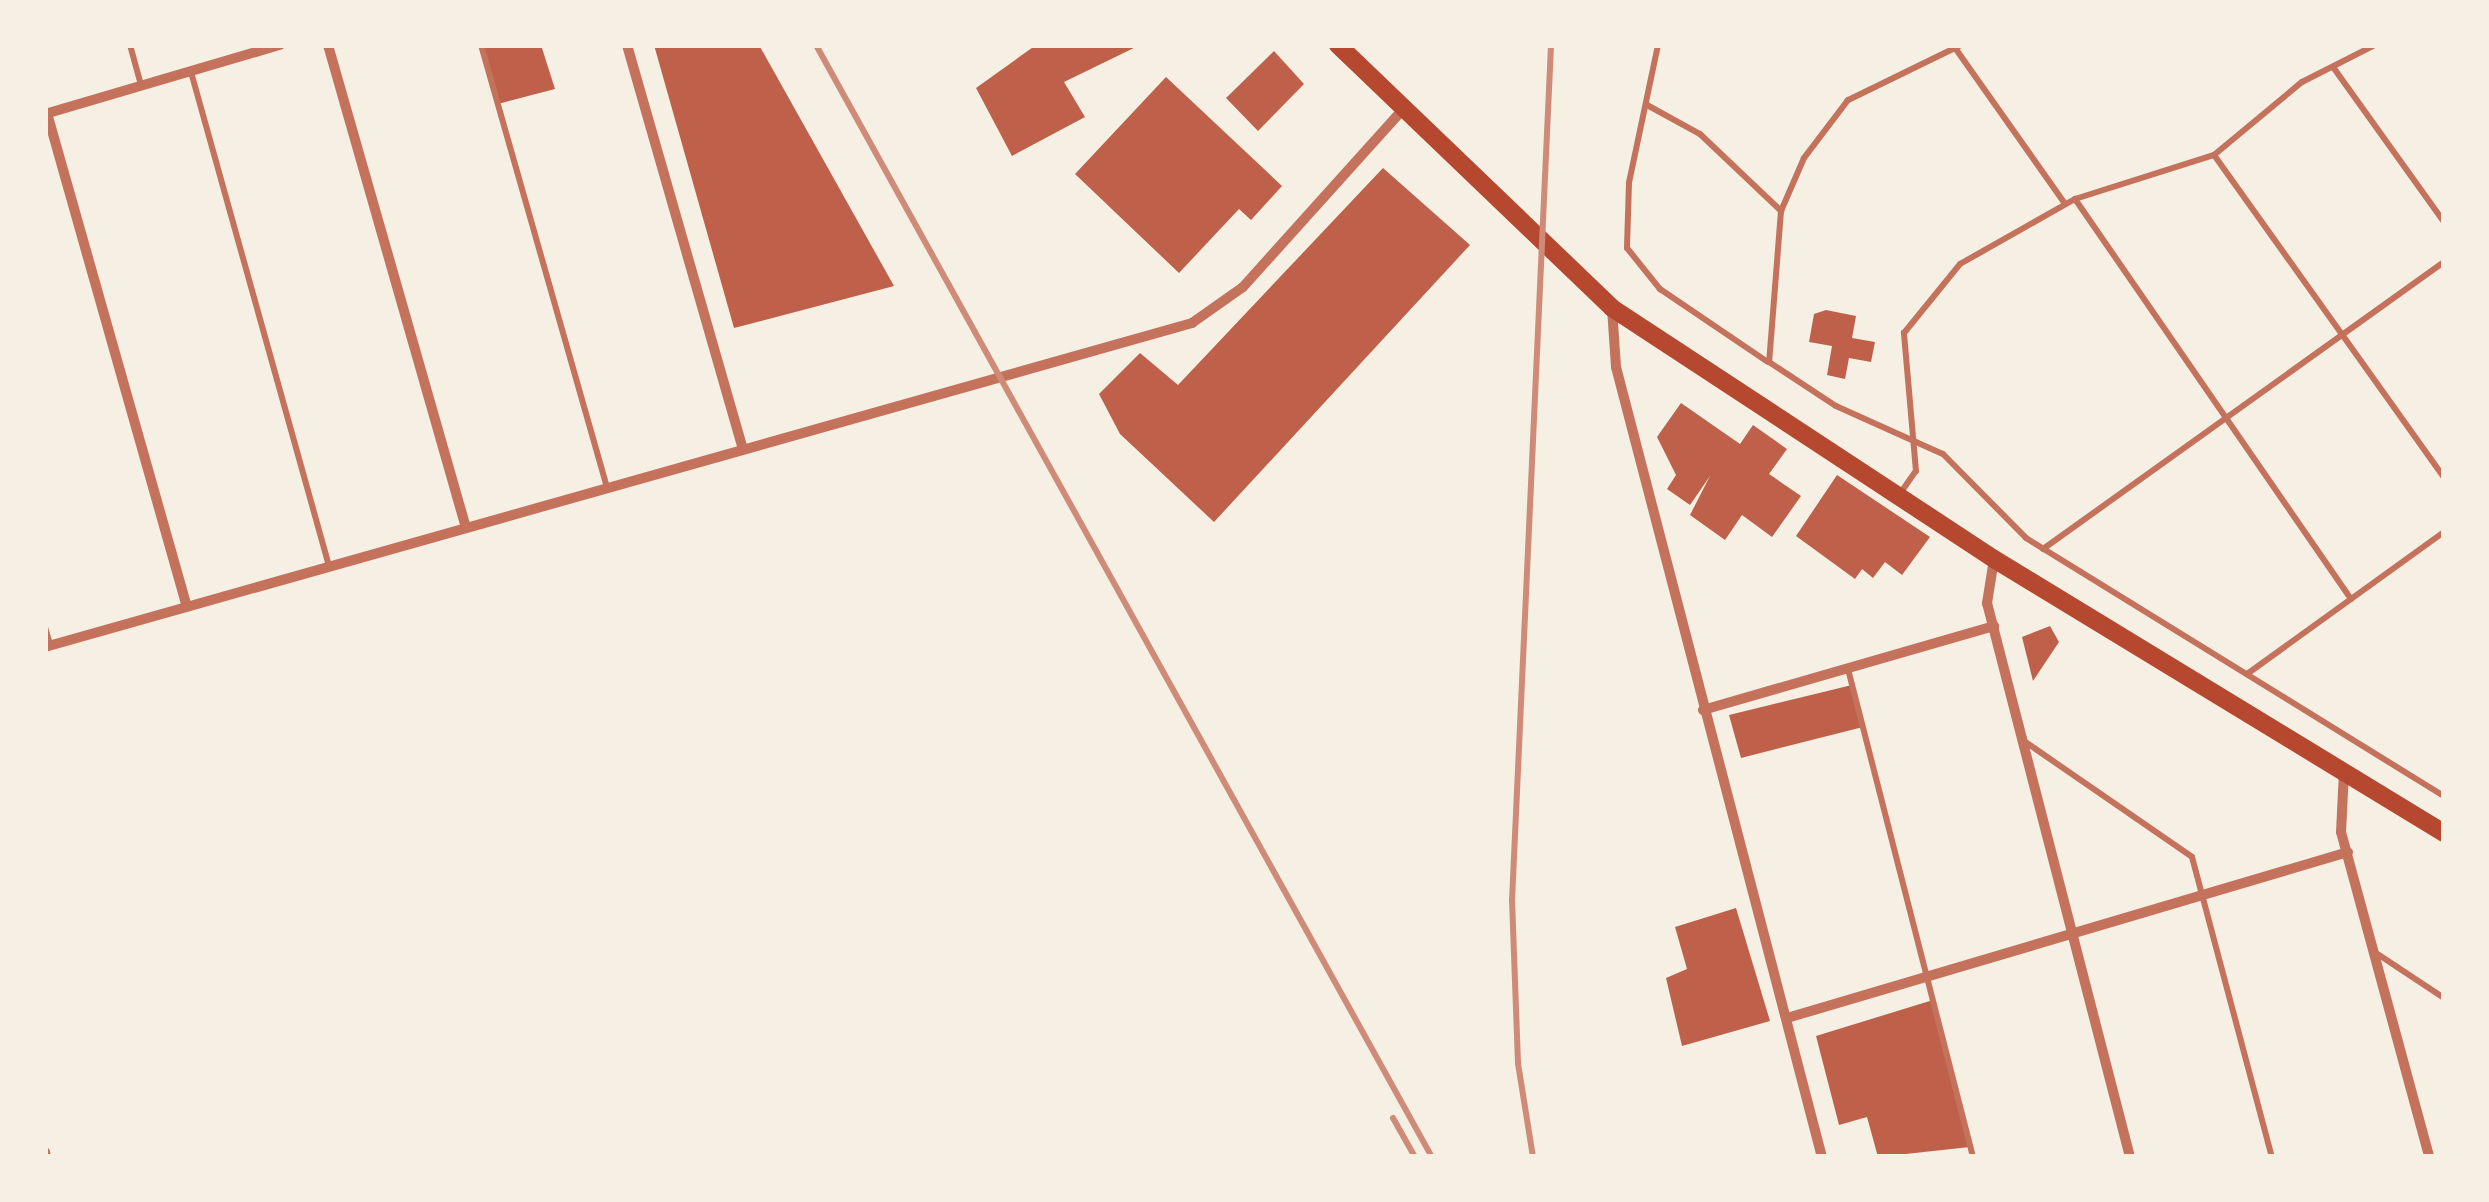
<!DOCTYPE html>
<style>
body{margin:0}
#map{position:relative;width:2489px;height:1202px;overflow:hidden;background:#f6efe4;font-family:Cabin,sans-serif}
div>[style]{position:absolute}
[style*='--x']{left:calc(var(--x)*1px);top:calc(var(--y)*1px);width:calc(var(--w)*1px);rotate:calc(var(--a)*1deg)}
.building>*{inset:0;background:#bf614a}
.service>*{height:6px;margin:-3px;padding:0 3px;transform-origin:3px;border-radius:3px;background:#c5725c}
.minor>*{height:10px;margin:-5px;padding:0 5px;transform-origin:5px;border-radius:5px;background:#c5725c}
.secondary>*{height:18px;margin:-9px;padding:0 9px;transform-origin:9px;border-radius:9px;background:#b5482f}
.rail>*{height:6px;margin:-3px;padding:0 3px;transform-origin:3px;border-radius:3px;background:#cf8b77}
span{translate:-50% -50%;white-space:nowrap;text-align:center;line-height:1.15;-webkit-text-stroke:10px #f6efe4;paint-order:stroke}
.frame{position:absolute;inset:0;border:48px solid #f6efe4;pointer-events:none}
</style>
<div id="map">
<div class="building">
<div style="clip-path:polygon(481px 45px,541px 45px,555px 89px,498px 104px)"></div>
<div style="clip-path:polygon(654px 45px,759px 45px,894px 286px,734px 328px)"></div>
<div style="clip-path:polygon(1036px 45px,1140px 45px,1064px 82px,1085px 117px,1012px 156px,976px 88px)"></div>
<div style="clip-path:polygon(1274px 51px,1304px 84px,1258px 131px,1226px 98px)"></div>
<div style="clip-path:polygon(1166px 77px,1282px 186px,1251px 220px,1239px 209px,1179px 273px,1075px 174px)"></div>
<div style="clip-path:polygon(1383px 168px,1470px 245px,1214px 522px,1120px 434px,1099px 394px,1140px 353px,1178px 385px)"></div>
<div style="clip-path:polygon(1826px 310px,1856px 316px,1852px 338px,1875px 342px,1871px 362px,1849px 358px,1845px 379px,1827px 375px,1832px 346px,1809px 342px,1814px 314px)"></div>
<div style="clip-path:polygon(1681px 403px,1740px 444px,1753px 425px,1787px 449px,1769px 474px,1801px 496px,1772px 537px,1742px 515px,1725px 540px,1690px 515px,1710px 476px,1690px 505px,1667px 489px,1676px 475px,1657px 437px)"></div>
<div style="clip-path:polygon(1837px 475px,1930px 537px,1902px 575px,1885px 562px,1873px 578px,1862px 569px,1855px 579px,1796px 536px)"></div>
<div style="clip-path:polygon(2050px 626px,2059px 642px,2033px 681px,2022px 637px)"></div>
<div style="clip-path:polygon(1852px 685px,1863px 727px,1741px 758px,1729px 715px)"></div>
<div style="clip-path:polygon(1736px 908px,1770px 1021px,1682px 1046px,1666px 978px,1687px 969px,1675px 927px)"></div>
<div style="clip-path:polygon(1933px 1000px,1970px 1147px,1878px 1157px,1867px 1117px,1839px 1125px,1816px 1036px)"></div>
</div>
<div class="service">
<div style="--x:130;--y:45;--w:41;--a:74.6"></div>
<div style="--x:481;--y:45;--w:461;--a:74.1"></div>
<div style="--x:1658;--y:45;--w:141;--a:101.9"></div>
<div style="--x:1629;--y:183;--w:65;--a:91.8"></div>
<div style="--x:1627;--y:248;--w:53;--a:51.2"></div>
<div style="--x:1660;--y:289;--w:130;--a:34.1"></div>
<div style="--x:1953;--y:45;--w:194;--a:54.8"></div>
<div style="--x:1961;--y:45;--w:126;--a:154"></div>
<div style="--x:1848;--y:100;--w:73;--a:127.2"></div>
<div style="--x:1804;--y:158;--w:58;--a:113.5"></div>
<div style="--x:1781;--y:211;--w:151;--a:94.5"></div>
<div style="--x:1769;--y:362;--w:80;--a:33.3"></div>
<div style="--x:1836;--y:406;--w:117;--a:24.2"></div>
<div style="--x:1943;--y:454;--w:118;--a:45.3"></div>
<div style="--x:2026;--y:538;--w:491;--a:31.7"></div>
<div style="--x:2333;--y:67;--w:191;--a:54.4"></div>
<div style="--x:191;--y:72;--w:513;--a:74.39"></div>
<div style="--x:1647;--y:105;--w:60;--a:28.7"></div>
<div style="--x:1700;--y:134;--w:112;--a:43.5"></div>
<div style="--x:2214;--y:155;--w:397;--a:54.5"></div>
<div style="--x:2075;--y:199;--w:486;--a:55.4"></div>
<div style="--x:1899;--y:495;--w:29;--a:-55"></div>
<div style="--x:1916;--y:471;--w:139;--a:-95"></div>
<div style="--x:1904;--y:333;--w:89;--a:-50.9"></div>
<div style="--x:1960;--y:264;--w:132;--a:-29.5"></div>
<div style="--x:2075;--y:199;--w:146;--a:-17.6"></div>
<div style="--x:2214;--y:155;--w:114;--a:-39.7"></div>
<div style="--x:2302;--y:82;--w:82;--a:-26.9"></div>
<div style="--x:2043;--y:549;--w:493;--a:-35.6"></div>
<div style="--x:45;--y:627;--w:18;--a:74"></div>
<div style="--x:1848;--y:669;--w:504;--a:75.63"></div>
<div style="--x:2247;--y:674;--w:243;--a:-35.8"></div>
<div style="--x:2024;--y:741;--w:204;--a:34.6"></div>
<div style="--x:2192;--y:857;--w:310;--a:75.1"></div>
<div style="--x:2376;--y:953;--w:82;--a:33.5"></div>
</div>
<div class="minor">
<div style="--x:328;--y:45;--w:502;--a:74.05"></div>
<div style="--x:627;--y:45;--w:420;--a:74"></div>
<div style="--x:47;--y:113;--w:513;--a:74.18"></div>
<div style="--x:45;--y:114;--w:245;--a:-16.4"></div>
<div style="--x:1612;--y:308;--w:59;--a:86.1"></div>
<div style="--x:1616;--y:367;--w:816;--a:75.39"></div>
<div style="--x:1994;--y:559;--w:45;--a:99"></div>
<div style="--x:1987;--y:603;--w:572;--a:75.53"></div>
<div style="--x:45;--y:647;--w:1192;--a:-15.77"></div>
<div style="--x:1192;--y:323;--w:62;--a:-35.2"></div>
<div style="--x:1243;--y:287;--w:241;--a:-48"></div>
<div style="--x:1703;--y:710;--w:303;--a:-16.1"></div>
<div style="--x:2344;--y:771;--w:61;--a:92.8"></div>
<div style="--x:2341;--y:832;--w:337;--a:74.8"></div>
<div style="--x:1787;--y:1018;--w:585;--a:-16.48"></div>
<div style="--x:45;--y:1152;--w:5;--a:79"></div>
</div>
<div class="secondary">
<div style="--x:1338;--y:45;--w:380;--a:43.8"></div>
<div style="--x:1612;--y:308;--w:457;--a:33.3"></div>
<div style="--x:1994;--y:559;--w:527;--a:31.34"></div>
</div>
<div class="rail">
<div style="--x:816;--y:45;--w:1271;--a:61.02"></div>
<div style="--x:1393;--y:1118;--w:45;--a:60.6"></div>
<div style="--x:1533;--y:1157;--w:95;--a:-99.1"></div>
<div style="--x:1518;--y:1063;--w:162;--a:-92.1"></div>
<div style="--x:1512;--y:901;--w:857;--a:-87.39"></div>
</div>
<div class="frame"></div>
</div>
